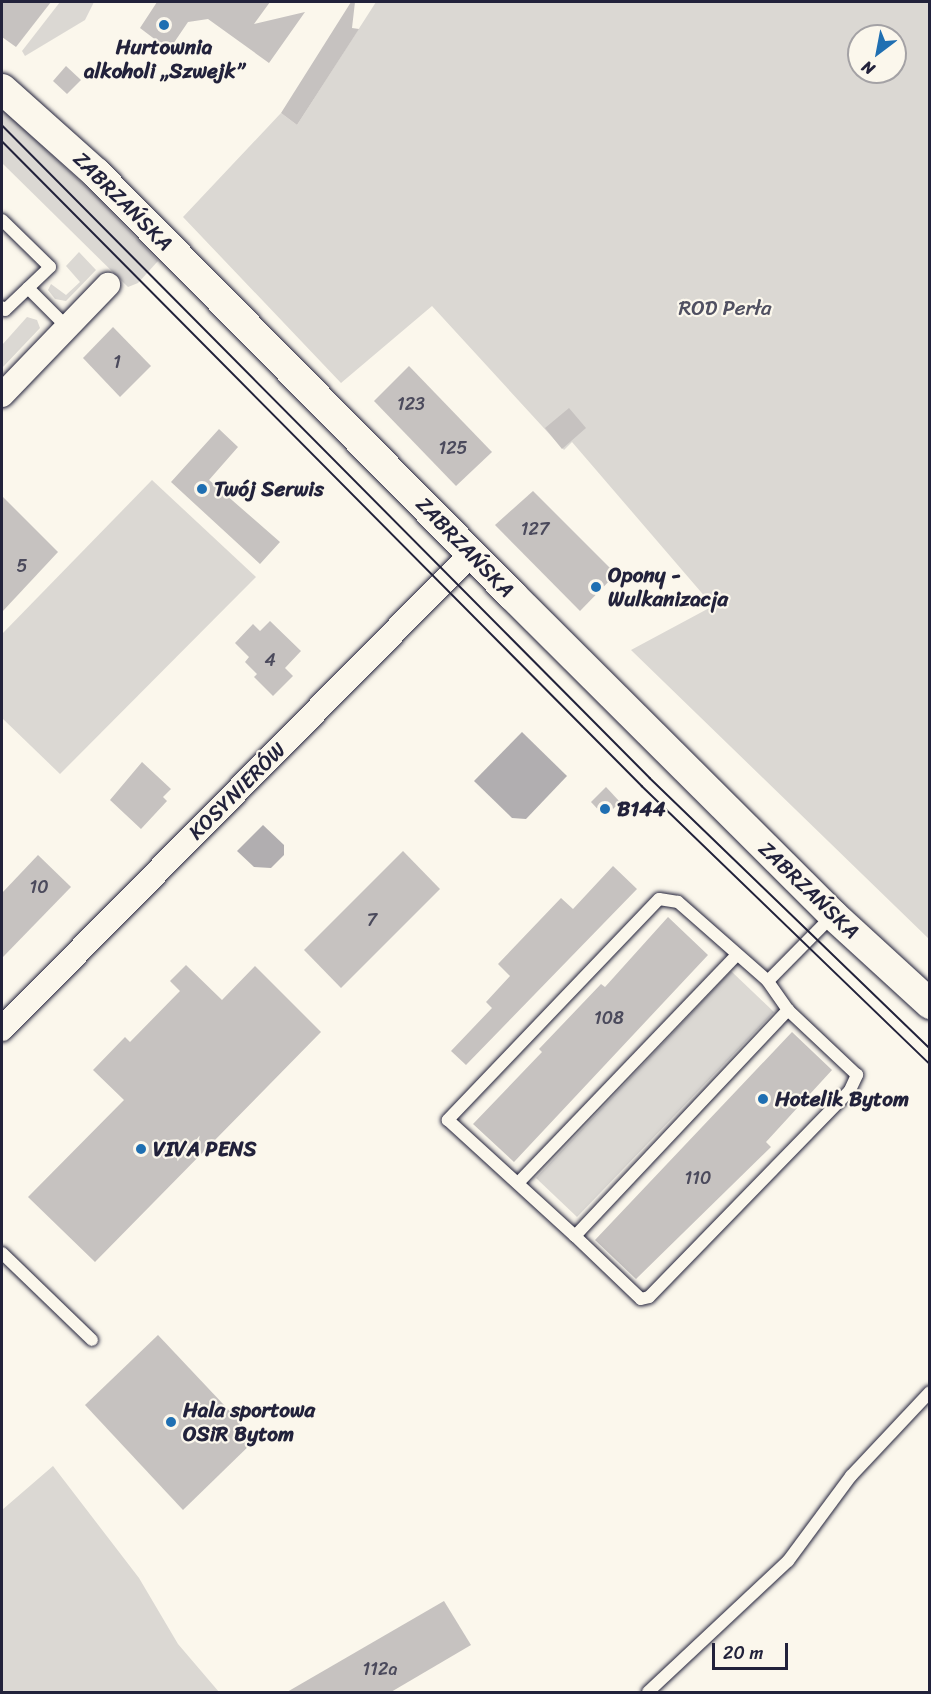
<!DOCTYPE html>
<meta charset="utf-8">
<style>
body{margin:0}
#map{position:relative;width:931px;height:1694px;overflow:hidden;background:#fbf7ec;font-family:Sriracha,sans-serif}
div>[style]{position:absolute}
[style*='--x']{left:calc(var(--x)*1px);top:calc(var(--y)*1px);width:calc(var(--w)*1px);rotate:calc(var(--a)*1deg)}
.green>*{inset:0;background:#dbd8d3}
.water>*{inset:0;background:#b1aeb0}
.building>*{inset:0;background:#c6c2c0}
.roads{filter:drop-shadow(0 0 2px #22223b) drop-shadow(0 0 2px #22223b)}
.service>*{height:12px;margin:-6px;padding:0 6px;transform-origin:6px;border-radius:6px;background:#fbf7ec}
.minor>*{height:24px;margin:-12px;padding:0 12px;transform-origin:12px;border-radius:12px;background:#fbf7ec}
.tertiary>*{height:30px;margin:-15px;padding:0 15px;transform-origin:15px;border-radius:15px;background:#fbf7ec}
.tram>*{height:1.5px;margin:-0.75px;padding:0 0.75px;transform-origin:0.75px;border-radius:0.75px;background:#22223b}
.dots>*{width:16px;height:16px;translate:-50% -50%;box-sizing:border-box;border:3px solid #fbf7ec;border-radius:50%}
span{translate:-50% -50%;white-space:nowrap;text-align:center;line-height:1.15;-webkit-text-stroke:4.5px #fbf7ec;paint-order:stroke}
.number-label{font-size:18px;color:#4b4a5c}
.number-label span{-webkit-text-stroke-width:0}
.poi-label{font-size:21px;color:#22223b;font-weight:700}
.left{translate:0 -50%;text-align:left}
.street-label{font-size:21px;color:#22223b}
.park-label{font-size:21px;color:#505061}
.frame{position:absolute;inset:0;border:3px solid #22223b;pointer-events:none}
.north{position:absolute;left:847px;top:24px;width:60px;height:60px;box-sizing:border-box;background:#fbf7ec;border:2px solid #a4a2a5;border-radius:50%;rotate:212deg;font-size:16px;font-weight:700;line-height:24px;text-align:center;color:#22223b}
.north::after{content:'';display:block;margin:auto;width:21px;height:27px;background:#1f6fb2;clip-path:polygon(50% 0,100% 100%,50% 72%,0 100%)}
.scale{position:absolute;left:712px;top:1643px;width:76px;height:27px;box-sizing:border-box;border:3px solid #22223b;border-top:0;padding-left:8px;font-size:18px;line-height:21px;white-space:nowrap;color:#22223b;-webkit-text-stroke:4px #fbf7ec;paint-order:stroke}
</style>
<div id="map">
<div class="green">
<div style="clip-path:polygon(60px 2px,94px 2px,85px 20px,25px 56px,22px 51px)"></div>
<div style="clip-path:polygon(evenodd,376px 2px,929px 2px,929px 939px,631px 650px,713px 606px,572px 442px,564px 450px,432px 306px,341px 383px,183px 217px,281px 113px,297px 125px,376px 2px,859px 36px,895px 36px,895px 72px,859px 72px,859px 36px)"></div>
<div style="clip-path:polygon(2px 109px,95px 195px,158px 261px,138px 283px,128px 287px,2px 163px)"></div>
<div style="clip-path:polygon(79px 252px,96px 270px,66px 301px,55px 299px,48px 290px,51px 284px,66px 295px,80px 282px,66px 266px)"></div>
<div style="clip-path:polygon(27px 317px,37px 320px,40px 328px,2px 368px,2px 345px)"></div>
<div style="clip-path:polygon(152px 480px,256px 577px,60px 774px,2px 718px,2px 634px)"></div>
<div style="clip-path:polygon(731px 971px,774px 1012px,577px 1217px,536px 1178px)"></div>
<div style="clip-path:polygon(53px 1466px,139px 1578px,178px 1644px,219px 1692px,2px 1692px,2px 1510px)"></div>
</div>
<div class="water">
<div style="clip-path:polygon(522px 732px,567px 776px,526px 819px,512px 818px,474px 781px)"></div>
<div style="clip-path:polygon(263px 825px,284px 845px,284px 855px,271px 868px,254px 867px,237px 851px)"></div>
</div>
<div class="building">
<div style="clip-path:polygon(2px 2px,51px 2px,16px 47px,2px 37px)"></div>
<div style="clip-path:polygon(157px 2px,270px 2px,254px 24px,305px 12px,269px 63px,208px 19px,188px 22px,169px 50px,140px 28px)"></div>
<div style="clip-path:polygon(351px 2px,355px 2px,352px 28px,359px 29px,297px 125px,281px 113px)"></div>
<div style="clip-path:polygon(66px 66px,81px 80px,67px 94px,53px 81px)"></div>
<div style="clip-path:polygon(113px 327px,151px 366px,120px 397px,83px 358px)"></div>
<div style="clip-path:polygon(409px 366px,492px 452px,456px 486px,374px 401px)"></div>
<div style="clip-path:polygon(569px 408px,586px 428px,562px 449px,545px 428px)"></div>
<div style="clip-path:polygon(219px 429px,238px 447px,209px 480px,280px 542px,260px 564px,171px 482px)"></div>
<div style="clip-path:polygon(533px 491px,616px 574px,580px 611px,495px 525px)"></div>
<div style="clip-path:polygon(2px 496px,58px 552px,2px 612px)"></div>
<div style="clip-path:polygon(270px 621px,301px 651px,285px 668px,293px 676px,273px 696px,254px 677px,257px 674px,245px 662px,249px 657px,235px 643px,253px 624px,260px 631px)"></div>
<div style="clip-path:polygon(142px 762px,171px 789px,163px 797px,167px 801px,141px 829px,110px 800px)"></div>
<div style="clip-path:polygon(606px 787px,620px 802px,605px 817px,591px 802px)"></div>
<div style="clip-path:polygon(403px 851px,440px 889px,341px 988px,304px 950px)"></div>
<div style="clip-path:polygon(38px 855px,71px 887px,2px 958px,2px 893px)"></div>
<div style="clip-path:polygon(613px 866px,637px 889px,466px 1065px,451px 1051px,492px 1008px,486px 1002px,510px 976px,498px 964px,561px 898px,573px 909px)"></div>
<div style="clip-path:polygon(668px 917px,708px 955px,514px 1162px,473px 1124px,542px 1052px,539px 1049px,601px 984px,605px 987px)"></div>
<div style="clip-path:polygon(186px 965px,222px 1000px,255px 966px,321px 1032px,95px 1262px,28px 1197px,124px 1100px,93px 1070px,125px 1037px,130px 1042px,180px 991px,170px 981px)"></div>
<div style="clip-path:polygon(792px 1032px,832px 1070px,766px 1142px,771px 1147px,636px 1279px,595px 1240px)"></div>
<div style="clip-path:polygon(158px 1335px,256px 1439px,183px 1510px,85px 1405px)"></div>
<div style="clip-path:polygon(444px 1601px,471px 1645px,391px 1692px,287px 1692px)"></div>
</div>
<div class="roads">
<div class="service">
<div style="--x:2;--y:220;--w:67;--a:44.4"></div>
<div style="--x:50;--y:267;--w:62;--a:136.3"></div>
<div style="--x:5;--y:310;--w:4;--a:-135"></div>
<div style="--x:28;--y:288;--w:55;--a:45"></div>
<div style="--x:768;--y:981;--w:93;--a:-45.4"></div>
<div style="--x:518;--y:1183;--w:315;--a:-46.2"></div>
<div style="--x:575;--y:1236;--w:91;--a:43.7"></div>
<div style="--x:641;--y:1299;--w:8;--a:-14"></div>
<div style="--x:649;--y:1297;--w:289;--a:-45.8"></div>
<div style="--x:850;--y:1090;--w:17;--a:-65"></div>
<div style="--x:857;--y:1075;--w:95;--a:-136.7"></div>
<div style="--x:788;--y:1010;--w:35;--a:-125"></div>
<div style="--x:768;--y:981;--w:120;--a:-138.7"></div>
<div style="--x:678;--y:902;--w:19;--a:-171"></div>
<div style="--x:659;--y:899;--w:306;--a:133.7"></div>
<div style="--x:448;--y:1120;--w:172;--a:42.4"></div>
<div style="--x:575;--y:1236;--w:311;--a:-46.7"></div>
<div style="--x:2;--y:1253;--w:125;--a:44"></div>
<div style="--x:648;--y:1692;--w:192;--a:-43.1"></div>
<div style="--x:788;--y:1561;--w:106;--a:-53.5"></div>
<div style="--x:851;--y:1476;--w:115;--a:-46.8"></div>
</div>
<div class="minor">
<div style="--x:2;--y:395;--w:153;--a:-46.1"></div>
<div style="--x:2;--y:1029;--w:669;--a:-45.36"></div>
</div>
<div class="tertiary">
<div style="--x:2;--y:89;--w:126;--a:41.8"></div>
<div style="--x:96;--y:173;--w:594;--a:45.41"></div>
<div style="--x:513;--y:596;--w:452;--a:44.9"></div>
<div style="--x:833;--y:915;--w:132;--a:42.5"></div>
</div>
</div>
<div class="tram">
<div style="--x:2;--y:125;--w:920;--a:45.22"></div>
<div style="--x:650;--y:778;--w:389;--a:44"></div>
<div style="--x:2;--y:141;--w:909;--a:45.22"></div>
<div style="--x:642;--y:786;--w:400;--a:44"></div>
</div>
<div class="dots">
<div style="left:164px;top:25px;background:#1f6fb2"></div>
<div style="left:202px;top:489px;background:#1f6fb2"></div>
<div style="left:596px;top:587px;background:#1f6fb2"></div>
<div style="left:605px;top:809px;background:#1f6fb2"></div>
<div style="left:763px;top:1099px;background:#1f6fb2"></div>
<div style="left:141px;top:1149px;background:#1f6fb2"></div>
<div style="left:171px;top:1422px;background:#1f6fb2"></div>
</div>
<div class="number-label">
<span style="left:117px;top:362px">1</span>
<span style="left:411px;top:404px">123</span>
<span style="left:453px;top:448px">125</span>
<span style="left:535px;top:529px">127</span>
<span style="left:22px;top:566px">5</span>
<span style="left:270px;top:660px">4</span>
<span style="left:39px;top:887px">10</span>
<span style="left:372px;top:920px">7</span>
<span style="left:609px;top:1018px">108</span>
<span style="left:698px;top:1178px">110</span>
<span style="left:380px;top:1669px">112a</span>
</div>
<div class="poi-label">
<span style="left:164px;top:59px">Hurtownia<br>alkoholi „Szwejk”</span>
<span class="left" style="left:214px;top:489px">Twój Serwis</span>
<span class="left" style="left:608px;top:587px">Opony -<br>Wulkanizacja</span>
<span class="left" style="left:617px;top:809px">B144</span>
<span class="left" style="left:775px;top:1099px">Hotelik Bytom</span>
<span class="left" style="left:153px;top:1149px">VIVA PENS</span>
<span class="left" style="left:183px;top:1422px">Hala sportowa<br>OSiR Bytom</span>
</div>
<div class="street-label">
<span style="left:123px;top:201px;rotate:45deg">ZABRZAŃSKA</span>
<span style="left:465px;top:547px;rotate:46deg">ZABRZAŃSKA</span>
<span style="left:237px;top:791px;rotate:-45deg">KOSYNIERÓW</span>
<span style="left:809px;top:890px;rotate:44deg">ZABRZAŃSKA</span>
</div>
<div class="park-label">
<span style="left:725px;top:308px">ROD Perła</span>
</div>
<div class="frame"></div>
<div class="north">N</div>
<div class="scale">20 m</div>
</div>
